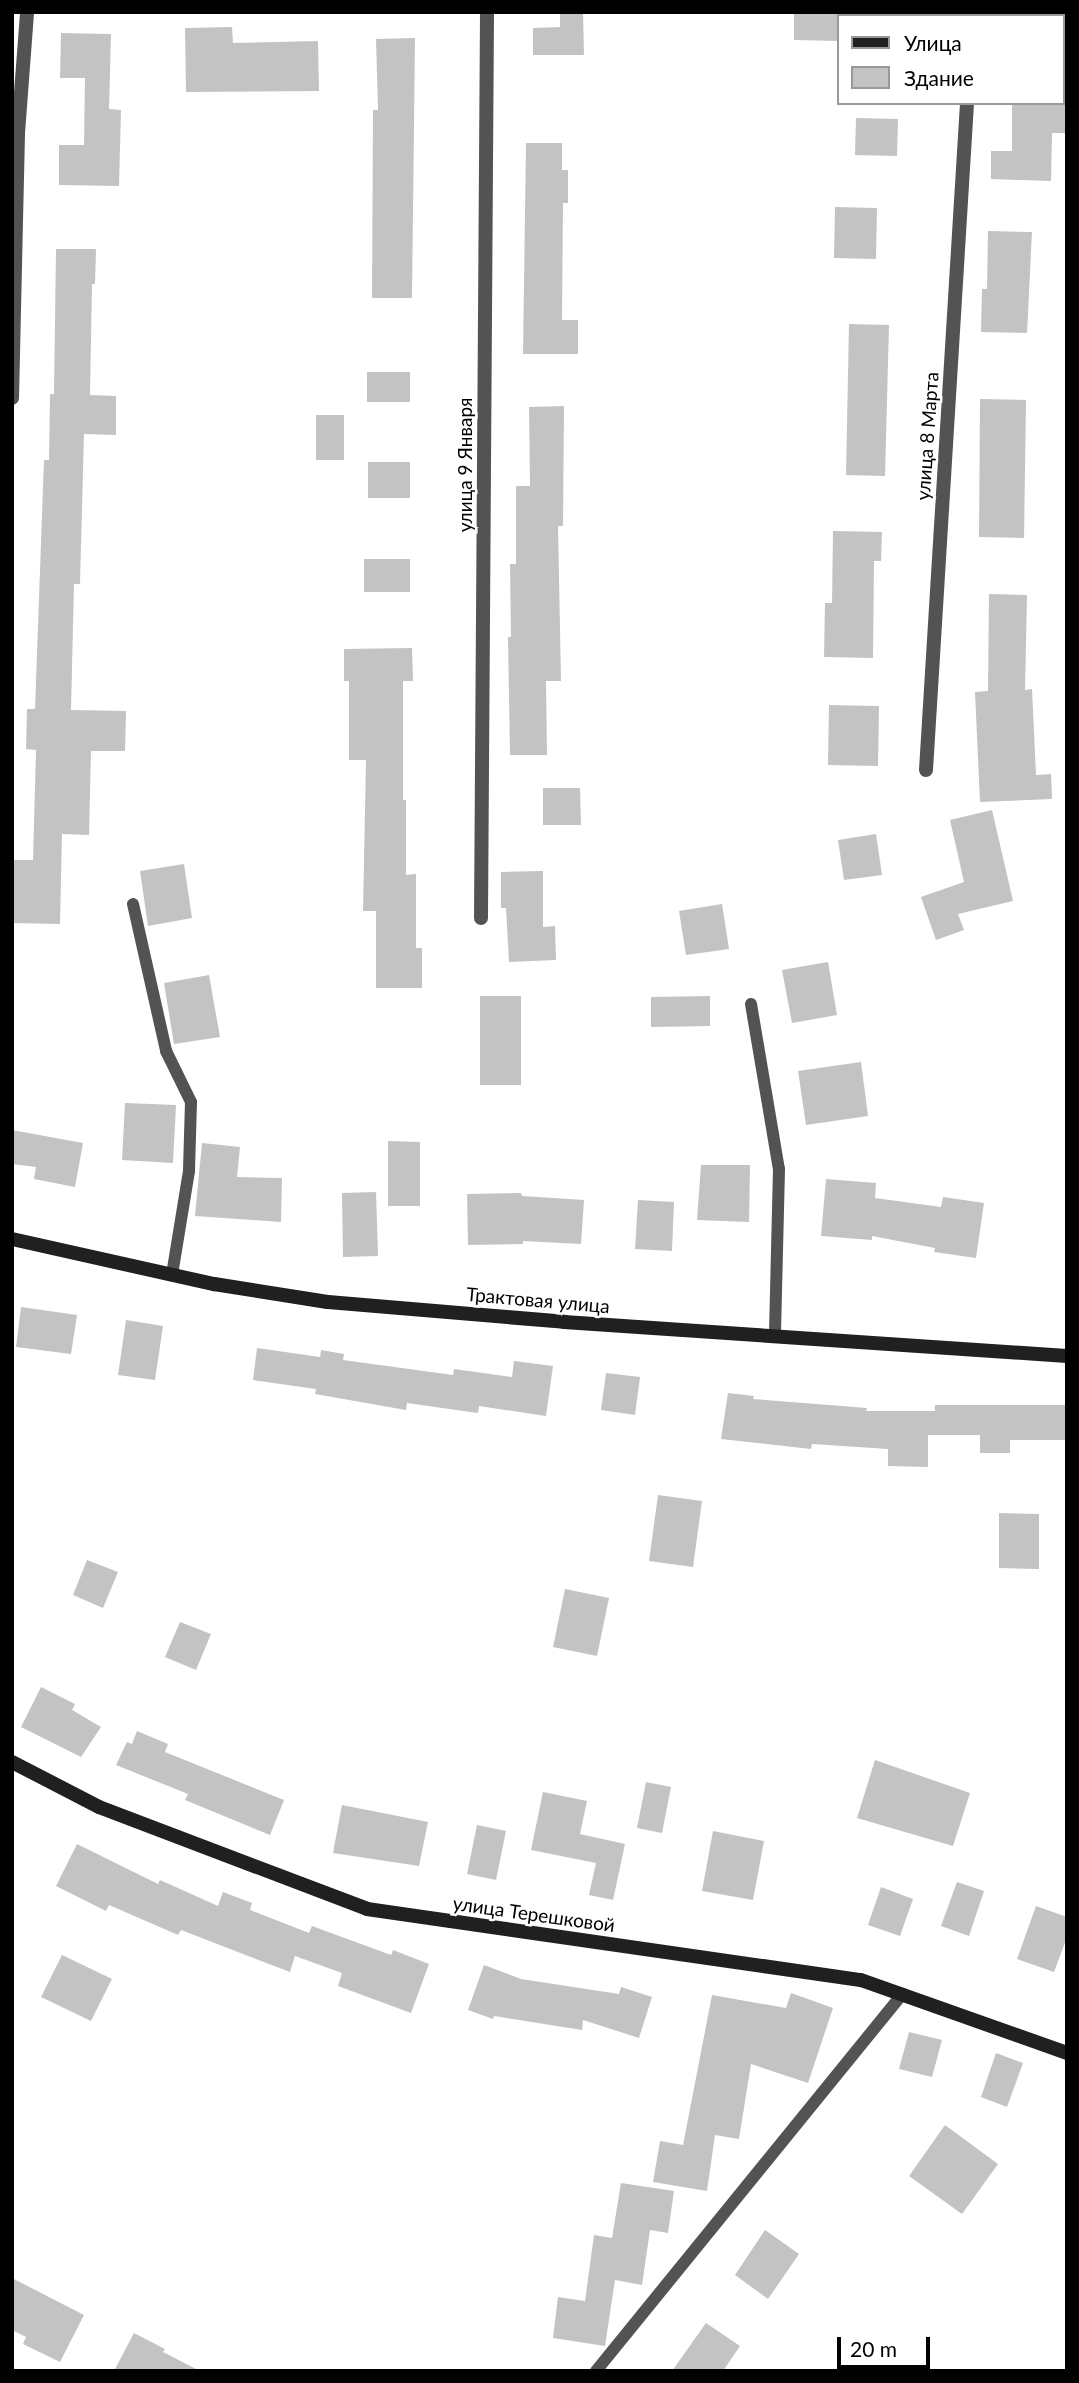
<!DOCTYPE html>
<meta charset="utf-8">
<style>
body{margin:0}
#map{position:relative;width:1079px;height:2383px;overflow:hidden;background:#fff;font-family:Lato,sans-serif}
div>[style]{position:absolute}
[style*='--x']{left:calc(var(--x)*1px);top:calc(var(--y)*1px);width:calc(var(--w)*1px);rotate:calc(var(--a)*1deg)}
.building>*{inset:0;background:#c3c3c3}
.lane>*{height:12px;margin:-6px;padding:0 6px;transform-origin:6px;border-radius:6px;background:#535353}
.street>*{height:14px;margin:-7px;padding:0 7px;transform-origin:7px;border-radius:7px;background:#535353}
.secondary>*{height:14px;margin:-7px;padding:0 7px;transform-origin:7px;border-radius:7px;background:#202020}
span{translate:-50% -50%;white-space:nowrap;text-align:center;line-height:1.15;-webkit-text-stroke:5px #fff;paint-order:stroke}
.street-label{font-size:19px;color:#000}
.frame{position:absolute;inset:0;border:14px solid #000;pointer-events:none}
.legend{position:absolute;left:837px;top:14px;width:228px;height:91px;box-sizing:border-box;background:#fff;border:2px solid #999;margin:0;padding:9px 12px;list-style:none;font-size:21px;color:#000}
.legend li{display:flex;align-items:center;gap:14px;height:35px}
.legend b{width:35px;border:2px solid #999}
.scale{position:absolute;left:837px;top:2337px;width:93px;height:32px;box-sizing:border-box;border:4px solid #000;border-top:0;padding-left:9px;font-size:21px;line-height:24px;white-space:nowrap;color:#000;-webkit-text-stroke:5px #fff;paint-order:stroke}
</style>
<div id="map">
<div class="building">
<div style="clip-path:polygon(560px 12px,583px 12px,584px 55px,533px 55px,533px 28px,560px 27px)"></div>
<div style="clip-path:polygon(794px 12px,839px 12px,839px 41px,794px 40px)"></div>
<div style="clip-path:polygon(232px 27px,233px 43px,318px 41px,319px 91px,186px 92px,185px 28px)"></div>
<div style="clip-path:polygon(61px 33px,111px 34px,109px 109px,121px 110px,119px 186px,59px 185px,59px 145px,84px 145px,85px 78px,60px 78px)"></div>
<div style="clip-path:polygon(415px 38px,412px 298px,372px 298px,373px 110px,378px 110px,376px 39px)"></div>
<div style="clip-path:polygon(1012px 103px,1067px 103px,1067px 133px,1052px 133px,1051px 181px,991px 179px,991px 151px,1012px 151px)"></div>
<div style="clip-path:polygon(856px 118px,898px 119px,897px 156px,855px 155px)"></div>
<div style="clip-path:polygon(526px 143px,562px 143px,562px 170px,568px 170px,568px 203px,563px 203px,562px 320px,578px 320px,578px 354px,523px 354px)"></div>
<div style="clip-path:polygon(835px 207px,877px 208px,876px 259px,834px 258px)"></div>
<div style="clip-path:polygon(988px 231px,1032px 232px,1027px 333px,981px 332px,982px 289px,987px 289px)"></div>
<div style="clip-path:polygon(56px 249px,96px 249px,95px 284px,92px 284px,90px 395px,116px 396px,116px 435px,84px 434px,80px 584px,74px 584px,71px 710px,126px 711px,125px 751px,91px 751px,89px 835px,62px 834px,60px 924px,12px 923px,12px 860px,33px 860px,36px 750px,26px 749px,27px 709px,35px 709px,44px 460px,49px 460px,50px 394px,54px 394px)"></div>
<div style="clip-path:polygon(849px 324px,889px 325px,885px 476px,846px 475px)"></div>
<div style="clip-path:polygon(367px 372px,410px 372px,410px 402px,367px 402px)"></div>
<div style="clip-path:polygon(980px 399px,1026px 400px,1024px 538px,979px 537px)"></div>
<div style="clip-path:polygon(564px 406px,563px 526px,558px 526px,561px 681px,546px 681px,547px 755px,510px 755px,508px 637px,511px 637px,510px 564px,516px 564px,516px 486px,530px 486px,529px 407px)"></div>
<div style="clip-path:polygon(316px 415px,344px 415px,344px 460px,316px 460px)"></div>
<div style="clip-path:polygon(368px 462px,410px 462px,410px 498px,368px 498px)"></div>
<div style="clip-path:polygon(833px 531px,882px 532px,881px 561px,874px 561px,873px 658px,824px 657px,825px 603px,832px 603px)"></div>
<div style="clip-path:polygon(364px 559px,410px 559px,410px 592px,364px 592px)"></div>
<div style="clip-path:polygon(989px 594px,1027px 595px,1025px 690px,1032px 689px,1036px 775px,1051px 774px,1052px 799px,980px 802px,975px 692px,988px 691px)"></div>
<div style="clip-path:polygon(412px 648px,413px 681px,403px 681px,403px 800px,406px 800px,406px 875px,416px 874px,416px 948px,422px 948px,422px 988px,376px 988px,376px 911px,363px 911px,366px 760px,349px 760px,349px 681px,344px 681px,344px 649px)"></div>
<div style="clip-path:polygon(829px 705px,879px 706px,878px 766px,828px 765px)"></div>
<div style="clip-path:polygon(543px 788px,580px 788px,581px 825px,543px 825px)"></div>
<div style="clip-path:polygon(992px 810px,1013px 901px,958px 914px,964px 930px,936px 940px,921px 897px,964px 882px,950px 820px)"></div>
<div style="clip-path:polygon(876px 834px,882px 875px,844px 880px,838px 840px)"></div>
<div style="clip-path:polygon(184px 864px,192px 918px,148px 926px,140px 871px)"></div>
<div style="clip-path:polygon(543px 871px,543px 927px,555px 926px,556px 960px,509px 962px,506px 908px,501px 908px,501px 872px)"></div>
<div style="clip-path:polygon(722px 904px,729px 949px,686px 955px,679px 911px)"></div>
<div style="clip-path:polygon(828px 962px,837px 1015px,792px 1023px,782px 970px)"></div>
<div style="clip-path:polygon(209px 975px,220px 1037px,174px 1044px,164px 983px)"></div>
<div style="clip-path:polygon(480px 996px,521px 996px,521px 1085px,480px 1085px)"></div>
<div style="clip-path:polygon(710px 996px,710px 1026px,651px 1027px,651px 997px)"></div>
<div style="clip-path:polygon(861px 1062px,868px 1116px,806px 1125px,798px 1071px)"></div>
<div style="clip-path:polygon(125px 1103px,176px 1105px,173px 1163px,122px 1160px)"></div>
<div style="clip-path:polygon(12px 1130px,83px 1143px,75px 1187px,34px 1179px,36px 1167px,12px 1164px)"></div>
<div style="clip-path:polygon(388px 1141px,420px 1142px,420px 1206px,388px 1206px)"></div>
<div style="clip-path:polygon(202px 1143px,240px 1147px,237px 1177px,282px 1178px,281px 1222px,195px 1216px)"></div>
<div style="clip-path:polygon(701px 1165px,750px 1165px,749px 1222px,697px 1220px)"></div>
<div style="clip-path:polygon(826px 1179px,876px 1183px,875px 1198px,941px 1207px,943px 1197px,984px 1203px,976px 1258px,934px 1252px,935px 1248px,872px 1236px,872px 1240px,821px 1236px)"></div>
<div style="clip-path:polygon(376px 1192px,378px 1256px,343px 1257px,342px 1193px)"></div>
<div style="clip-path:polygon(521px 1193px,522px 1196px,584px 1200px,581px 1244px,523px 1241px,523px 1244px,468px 1245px,467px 1194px)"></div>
<div style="clip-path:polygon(638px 1200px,674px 1202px,672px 1251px,635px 1249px)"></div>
<div style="clip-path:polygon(21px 1307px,77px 1315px,71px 1354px,16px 1347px)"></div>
<div style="clip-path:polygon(126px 1320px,163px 1326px,155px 1380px,118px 1375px)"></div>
<div style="clip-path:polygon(257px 1348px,320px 1357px,321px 1350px,344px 1354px,343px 1360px,453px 1375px,454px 1369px,512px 1377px,514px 1361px,553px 1366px,546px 1416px,479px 1406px,478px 1413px,407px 1403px,406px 1410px,315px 1394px,316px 1389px,253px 1380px)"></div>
<div style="clip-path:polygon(606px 1373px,640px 1377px,635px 1415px,601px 1410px)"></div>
<div style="clip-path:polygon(728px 1393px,754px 1396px,753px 1399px,867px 1408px,866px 1411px,935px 1411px,935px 1405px,1065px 1405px,1065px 1440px,1010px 1440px,1010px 1453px,980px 1453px,980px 1435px,928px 1435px,928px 1467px,888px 1466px,888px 1449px,812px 1444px,811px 1449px,721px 1439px)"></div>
<div style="clip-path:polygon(658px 1495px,702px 1501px,693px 1567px,649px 1561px)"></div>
<div style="clip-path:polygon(999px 1513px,1039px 1514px,1039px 1569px,999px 1568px)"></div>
<div style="clip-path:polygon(87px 1560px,118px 1572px,103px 1608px,73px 1595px)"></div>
<div style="clip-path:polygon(565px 1589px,609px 1598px,597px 1656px,553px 1647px)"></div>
<div style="clip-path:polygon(180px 1622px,211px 1634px,196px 1670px,165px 1657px)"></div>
<div style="clip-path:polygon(41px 1687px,75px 1704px,72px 1710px,101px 1727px,81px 1757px,21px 1727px)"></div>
<div style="clip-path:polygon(137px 1731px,168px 1744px,165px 1752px,284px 1800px,270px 1835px,185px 1800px,188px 1794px,116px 1765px,127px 1742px,132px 1744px)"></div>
<div style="clip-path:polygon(875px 1760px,970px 1793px,953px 1846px,857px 1818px)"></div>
<div style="clip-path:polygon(646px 1782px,671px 1787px,662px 1833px,637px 1828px)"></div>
<div style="clip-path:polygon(543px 1792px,587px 1801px,580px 1834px,625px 1844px,613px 1900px,589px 1895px,596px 1863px,531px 1850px)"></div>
<div style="clip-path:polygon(342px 1805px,428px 1822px,419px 1866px,333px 1853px)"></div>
<div style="clip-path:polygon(477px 1825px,506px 1831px,496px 1880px,467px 1874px)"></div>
<div style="clip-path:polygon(713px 1831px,764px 1841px,753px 1900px,702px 1891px)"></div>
<div style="clip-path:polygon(77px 1844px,158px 1884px,160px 1880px,218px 1906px,223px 1892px,252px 1903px,250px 1910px,309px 1933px,312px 1926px,391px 1955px,393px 1950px,429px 1964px,411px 2013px,338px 1986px,342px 1973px,295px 1956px,290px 1972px,181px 1930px,178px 1935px,109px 1905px,106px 1911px,56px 1886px)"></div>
<div style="clip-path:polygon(957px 1882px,984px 1891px,969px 1936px,941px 1926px)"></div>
<div style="clip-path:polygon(881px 1887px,913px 1899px,900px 1936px,868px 1925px)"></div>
<div style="clip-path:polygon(1036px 1906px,1067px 1917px,1067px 1937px,1054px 1972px,1017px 1959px)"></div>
<div style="clip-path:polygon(62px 1955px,112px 1979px,91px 2021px,41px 1997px)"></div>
<div style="clip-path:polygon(484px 1965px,521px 1979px,619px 1994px,621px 1987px,652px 1997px,639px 2038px,583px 2020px,582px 2030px,494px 2016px,493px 2019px,468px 2010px)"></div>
<div style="clip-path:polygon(791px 1993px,833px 2008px,808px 2083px,751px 2064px,739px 2139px,715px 2135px,707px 2191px,653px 2182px,660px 2141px,683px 2145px,712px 1995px,786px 2008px)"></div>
<div style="clip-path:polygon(909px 2032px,942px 2040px,932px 2077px,899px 2069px)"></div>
<div style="clip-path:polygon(996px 2053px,1023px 2063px,1007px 2107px,981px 2097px)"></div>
<div style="clip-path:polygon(945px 2125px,998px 2164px,962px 2214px,909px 2176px)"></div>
<div style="clip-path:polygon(621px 2183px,674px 2191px,668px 2233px,650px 2230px,642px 2285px,615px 2280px,605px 2346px,553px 2338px,558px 2297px,585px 2301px,594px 2235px,612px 2238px)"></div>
<div style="clip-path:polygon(765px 2230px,799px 2254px,768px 2299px,735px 2275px)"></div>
<div style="clip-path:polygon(12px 2278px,84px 2315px,60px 2362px,23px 2344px,26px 2337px,12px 2330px)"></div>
<div style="clip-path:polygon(706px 2323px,740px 2346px,723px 2371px,672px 2371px)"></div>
<div style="clip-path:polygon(134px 2333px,165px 2349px,163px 2352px,200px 2371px,114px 2371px)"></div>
</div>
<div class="lane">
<div style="--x:133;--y:904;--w:151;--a:77.3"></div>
<div style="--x:166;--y:1051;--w:57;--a:63.9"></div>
<div style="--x:191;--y:1102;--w:69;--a:91.7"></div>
<div style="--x:189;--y:1171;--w:105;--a:99.3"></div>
<div style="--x:751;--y:1004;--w:167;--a:80.4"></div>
<div style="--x:779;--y:1169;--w:168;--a:91.4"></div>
<div style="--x:596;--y:2371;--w:486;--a:-50.9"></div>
</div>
<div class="street">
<div style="--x:973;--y:16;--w:4;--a:-90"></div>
<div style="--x:12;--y:398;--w:265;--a:-88.7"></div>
<div style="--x:18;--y:133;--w:121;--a:-85.7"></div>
<div style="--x:926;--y:770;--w:668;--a:-86.48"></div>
<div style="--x:481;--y:918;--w:906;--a:-89.62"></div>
</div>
<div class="secondary">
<div style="--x:12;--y:1239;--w:207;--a:12.6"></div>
<div style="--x:214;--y:1284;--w:115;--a:9"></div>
<div style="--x:328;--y:1302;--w:237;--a:4.8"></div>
<div style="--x:564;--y:1322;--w:504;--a:3.87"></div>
<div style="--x:12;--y:1762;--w:98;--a:27.3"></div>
<div style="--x:99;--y:1807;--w:287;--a:20.8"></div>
<div style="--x:367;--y:1909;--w:499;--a:8.2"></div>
<div style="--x:861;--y:1980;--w:219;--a:19.5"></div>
</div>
<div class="street-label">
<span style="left:927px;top:436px;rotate:-86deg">улица 8 Марта</span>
<span style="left:465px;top:465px;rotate:-90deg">улица 9 Января</span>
<span style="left:538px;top:1300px;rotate:5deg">Трактовая улица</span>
<span style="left:534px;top:1914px;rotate:8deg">улица Терешковой</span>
</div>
<div class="frame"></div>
<ul class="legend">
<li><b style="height:9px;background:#202020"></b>Улица</li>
<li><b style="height:19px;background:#c3c3c3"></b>Здание</li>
</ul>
<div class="scale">20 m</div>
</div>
